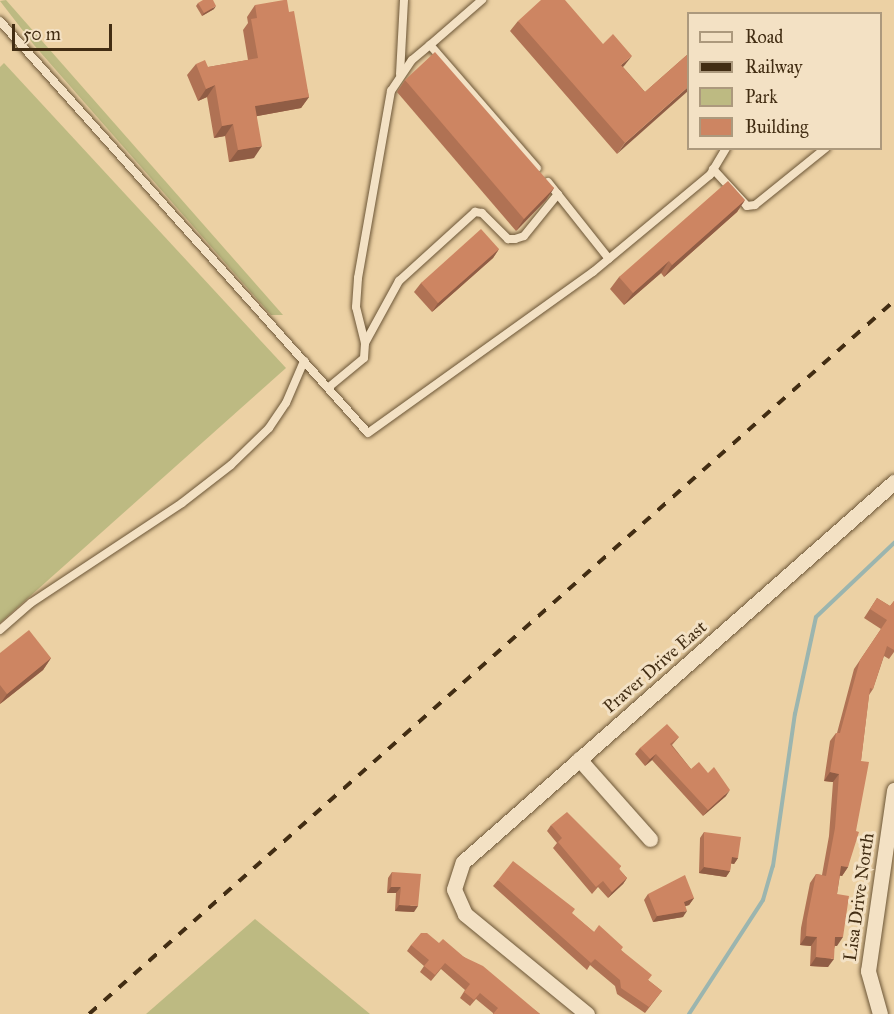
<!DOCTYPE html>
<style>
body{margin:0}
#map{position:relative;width:894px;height:1014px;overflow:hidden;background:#ecd1a4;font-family:"IM FELL Great Primer",serif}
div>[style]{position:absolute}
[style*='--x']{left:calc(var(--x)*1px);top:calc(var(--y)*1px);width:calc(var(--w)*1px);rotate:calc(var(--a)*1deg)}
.green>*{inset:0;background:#bdba82}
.stream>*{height:4px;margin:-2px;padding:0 2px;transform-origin:2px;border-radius:2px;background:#9bb5af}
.roads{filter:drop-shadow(0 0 2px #6c5637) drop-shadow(0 0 2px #6c5637)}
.service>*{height:8px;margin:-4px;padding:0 4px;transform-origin:4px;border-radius:4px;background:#f3e1c4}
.minor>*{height:15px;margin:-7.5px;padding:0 7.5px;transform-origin:7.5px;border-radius:7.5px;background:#f3e1c4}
.rail>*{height:4px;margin-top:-2px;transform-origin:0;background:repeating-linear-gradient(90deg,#422d13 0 10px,transparent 0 20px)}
.wall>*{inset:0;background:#b07254}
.shaded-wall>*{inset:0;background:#905d45}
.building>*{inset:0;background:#cd8562}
span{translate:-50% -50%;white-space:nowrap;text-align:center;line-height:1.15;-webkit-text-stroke:6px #f3e1c4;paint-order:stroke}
.street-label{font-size:18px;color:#422d13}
.legend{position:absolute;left:687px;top:12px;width:195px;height:138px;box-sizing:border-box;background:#f3e1c4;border:2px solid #ac997d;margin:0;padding:8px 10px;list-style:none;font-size:18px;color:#422d13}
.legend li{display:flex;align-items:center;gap:12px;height:30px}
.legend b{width:30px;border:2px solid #ac997d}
.scale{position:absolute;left:12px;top:24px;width:100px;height:27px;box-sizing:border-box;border:3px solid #422d13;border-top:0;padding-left:8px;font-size:18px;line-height:21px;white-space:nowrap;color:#422d13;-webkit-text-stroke:4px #f3e1c4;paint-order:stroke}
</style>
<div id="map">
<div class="green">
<div style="clip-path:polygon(6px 0,283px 315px,271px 315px,34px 45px,0 1px)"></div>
<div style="clip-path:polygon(4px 63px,286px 368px,0 623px,0 67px)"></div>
<div style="clip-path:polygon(255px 919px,370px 1014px,146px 1014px)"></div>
</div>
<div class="stream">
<div style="--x:689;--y:1014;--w:136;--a:-57"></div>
<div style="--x:763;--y:900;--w:35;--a:-74"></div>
<div style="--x:773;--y:866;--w:154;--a:-81.8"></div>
<div style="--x:795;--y:714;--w:99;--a:-77.8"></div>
<div style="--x:816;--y:617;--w:108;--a:-43.5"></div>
</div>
<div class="roads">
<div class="service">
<div style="--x:0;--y:21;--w:552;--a:48.23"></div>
<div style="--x:368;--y:433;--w:277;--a:-35.6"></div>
<div style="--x:593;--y:272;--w:152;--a:-39.7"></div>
<div style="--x:710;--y:175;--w:31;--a:-59"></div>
<div style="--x:430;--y:45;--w:69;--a:-40.9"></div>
<div style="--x:400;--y:74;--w:74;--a:-86.9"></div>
<div style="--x:713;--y:169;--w:50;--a:47.4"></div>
<div style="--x:747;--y:206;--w:8;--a:-7"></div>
<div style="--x:755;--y:205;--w:91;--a:-38.8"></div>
<div style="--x:548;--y:182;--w:98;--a:51.6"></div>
<div style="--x:365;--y:343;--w:71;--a:-61.3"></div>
<div style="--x:399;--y:281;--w:103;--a:-42.2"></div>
<div style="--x:475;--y:212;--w:7;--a:8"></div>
<div style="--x:482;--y:213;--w:37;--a:45"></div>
<div style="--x:508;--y:239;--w:7;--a:0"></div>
<div style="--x:515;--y:239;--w:9;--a:-18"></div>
<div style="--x:524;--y:236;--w:54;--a:-51"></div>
<div style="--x:329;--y:387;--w:45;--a:-39.6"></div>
<div style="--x:364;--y:358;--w:15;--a:-86"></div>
<div style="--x:365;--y:343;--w:37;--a:-104"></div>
<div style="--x:356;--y:307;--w:29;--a:-86"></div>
<div style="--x:358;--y:278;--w:190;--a:-80"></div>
<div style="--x:391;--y:91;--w:37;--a:-56"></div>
<div style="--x:412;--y:60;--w:23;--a:-40"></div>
<div style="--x:430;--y:45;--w:163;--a:49"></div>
<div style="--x:0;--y:630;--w:41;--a:-41.1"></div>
<div style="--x:31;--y:603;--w:181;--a:-33.5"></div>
<div style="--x:182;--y:503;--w:62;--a:-37.8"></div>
<div style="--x:231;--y:465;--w:53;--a:-44.2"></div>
<div style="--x:269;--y:428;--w:30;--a:-56"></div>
<div style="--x:286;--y:403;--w:46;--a:-66.8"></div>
</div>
<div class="minor">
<div style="--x:579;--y:759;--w:107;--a:48.4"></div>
<div style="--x:587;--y:1014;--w:158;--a:-140.7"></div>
<div style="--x:465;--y:914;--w:27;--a:-114"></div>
<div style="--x:454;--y:889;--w:28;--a:-72"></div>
<div style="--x:463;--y:862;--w:575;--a:-41.4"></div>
<div style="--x:880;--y:1014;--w:45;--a:-105.6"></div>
<div style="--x:868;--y:971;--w:183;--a:-81.8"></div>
</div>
</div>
<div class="rail">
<div style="--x:89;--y:1014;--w:1075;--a:-41.53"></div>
</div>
<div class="wall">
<div style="clip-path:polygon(198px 3px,214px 9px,202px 16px,196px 6px)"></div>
<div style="clip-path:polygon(255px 5px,289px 12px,309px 97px,301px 108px,257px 116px,254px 158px,229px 162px,225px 136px,214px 138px,207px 97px,198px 101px,187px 75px,196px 64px,208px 67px,248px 60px,243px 30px,248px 23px,247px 17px)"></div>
<div style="clip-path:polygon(518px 21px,623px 67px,645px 92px,688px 54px,617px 154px,510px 31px)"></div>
<div style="clip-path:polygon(405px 80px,554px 188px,546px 200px,516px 231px,397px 92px)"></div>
<div style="clip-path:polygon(745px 200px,737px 212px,664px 277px,661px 273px,624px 305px,610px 289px,619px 277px)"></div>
<div style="clip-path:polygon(499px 249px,493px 258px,432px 312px,414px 292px,421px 283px)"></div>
<div style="clip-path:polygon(877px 598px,890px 606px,894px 601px,894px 652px,889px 659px,884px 656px,873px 689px,869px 695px,848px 867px,842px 876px,840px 875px,837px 894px,837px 946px,835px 946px,828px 967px,810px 966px,811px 946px,800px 945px,801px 928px,810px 883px,816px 874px,822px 875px,829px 836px,833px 782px,824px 781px,830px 741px,836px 733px,837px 733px,854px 669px,881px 629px,864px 618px)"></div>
<div style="clip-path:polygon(0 653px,51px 658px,43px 670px,0 704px)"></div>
<div style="clip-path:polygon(679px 737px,672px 745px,691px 769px,726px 796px,703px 816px,652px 760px,645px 766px,635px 754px,640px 748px)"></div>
<div style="clip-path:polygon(551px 825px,621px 866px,619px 869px,627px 878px,623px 884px,608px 898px,598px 887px,592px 894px,553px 848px,557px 843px,547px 831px)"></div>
<div style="clip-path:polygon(704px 832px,738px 858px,734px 864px,731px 863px,730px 871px,726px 877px,699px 873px,700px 838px)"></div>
<div style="clip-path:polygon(392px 872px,414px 912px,395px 911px,396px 893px,387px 893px,388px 878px)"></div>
<div style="clip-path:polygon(498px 880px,572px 914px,594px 932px,621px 950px,648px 980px,662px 991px,645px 1013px,617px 994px,615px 986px,590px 965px,587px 970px,493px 886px)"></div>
<div style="clip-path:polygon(648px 894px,694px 898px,689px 905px,685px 906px,683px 917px,653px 922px,644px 900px)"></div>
<div style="clip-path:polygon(439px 943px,464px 957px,540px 1014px,493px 1014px,493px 1013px,476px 999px,470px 1006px,460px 998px,465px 990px,441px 969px,431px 981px,420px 972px,424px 966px,407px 951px,411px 945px)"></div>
</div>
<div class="shaded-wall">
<div style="clip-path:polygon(216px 6px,214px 9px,202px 16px,204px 13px)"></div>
<div style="clip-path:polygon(632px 56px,624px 66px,614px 75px,621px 65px)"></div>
<div style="clip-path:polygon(215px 85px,207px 97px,198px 101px,206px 89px)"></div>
<div style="clip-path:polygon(688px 87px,688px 91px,617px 154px,625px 143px)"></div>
<div style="clip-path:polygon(309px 97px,301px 108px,247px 118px,255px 106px)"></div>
<div style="clip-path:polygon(233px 124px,225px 136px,214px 138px,222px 126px)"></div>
<div style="clip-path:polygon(262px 146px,254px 158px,229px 162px,238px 150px)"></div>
<div style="clip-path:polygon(554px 188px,546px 200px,516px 231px,524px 219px)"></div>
<div style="clip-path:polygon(745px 200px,737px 212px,664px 277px,672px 265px)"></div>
<div style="clip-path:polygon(499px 249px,493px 258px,432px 312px,438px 303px)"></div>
<div style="clip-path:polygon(669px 261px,661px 273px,624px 305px,633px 293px)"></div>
<div style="clip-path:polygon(51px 658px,43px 670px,0 704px,7px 694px)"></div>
<div style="clip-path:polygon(656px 754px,652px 760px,645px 766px,650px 759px)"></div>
<div style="clip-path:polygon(830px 772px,839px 774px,833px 782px,824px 781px)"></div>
<div style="clip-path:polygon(730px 790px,726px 796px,703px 816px,708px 810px)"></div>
<div style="clip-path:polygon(732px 857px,738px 858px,734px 864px,727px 863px)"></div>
<div style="clip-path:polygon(841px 866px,848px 867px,842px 876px,835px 875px)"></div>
<div style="clip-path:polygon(704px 867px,730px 871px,726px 877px,699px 873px)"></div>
<div style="clip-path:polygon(627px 878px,623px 884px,608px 898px,612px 892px)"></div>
<div style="clip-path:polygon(391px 887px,401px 887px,396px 893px,387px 893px)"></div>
<div style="clip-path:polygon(694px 898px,689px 905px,680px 908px,684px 902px)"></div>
<div style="clip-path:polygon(399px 905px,418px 906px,414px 912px,395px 911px)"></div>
<div style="clip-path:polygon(687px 911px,683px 917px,653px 922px,657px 916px)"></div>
<div style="clip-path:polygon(806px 936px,817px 937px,811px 946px,800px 945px)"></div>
<div style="clip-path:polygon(835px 937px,843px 937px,837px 946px,829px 945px)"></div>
<div style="clip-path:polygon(816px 957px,834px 959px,828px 967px,810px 966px)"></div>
</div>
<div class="building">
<div style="clip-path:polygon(203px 0,213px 0,216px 6px,204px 13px,198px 3px)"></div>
<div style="clip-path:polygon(284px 0,287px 0,289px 12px,294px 11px,309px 97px,255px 106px,262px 146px,238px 150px,233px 124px,222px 126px,215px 85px,206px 89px,196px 64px,205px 60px,208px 67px,258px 58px,251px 19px,257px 18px,255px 5px)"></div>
<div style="clip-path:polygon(541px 0,565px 0,603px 44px,613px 34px,632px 56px,621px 65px,645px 92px,688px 54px,688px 87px,625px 143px,518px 21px)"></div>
<div style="clip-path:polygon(435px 52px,554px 188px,524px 219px,405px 80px)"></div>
<div style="clip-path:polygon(728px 181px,745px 200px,672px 265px,669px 261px,633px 293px,619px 277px)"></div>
<div style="clip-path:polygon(481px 229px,499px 249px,438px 303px,421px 283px)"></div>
<div style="clip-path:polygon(877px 598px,890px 606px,894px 601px,894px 650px,887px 646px,873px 689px,870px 688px,861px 761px,869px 762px,856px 831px,859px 832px,848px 867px,841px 866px,837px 894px,849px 896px,843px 937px,835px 937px,834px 959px,816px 957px,817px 937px,806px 936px,807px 919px,816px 874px,826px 876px,835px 828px,839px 774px,830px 772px,836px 733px,840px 733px,860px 660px,887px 620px,870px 609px)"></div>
<div style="clip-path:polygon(29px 630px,51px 658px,7px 694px,0 685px,0 653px)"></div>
<div style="clip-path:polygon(667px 724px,679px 737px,670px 744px,691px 769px,699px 762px,708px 773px,714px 767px,730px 790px,708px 810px,656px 754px,650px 759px,640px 748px)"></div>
<div style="clip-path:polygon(567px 812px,621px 866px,619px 869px,627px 878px,612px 892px,603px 881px,596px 887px,558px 842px,562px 838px,551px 825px)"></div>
<div style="clip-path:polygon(704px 832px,741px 837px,738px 858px,732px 857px,730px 871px,704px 867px)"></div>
<div style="clip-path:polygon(513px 861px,575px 909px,572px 913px,594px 932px,599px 925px,623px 947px,621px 950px,652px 975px,648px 980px,662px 991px,649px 1007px,621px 988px,620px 980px,595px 959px,591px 963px,498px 880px)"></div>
<div style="clip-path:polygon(392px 872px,421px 874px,418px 906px,399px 905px,401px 887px,391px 887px)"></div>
<div style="clip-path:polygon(685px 875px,694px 898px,684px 902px,687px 911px,657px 916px,648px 894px)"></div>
<div style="clip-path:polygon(421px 933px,427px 933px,439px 943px,443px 939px,464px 957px,483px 966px,540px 1014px,493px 1014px,498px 1008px,480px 993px,474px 1000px,464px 992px,470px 984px,445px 963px,435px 975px,424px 966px,429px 960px,411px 945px)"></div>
</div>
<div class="street-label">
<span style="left:655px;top:667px;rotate:-41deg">Praver Drive East</span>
<span style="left:859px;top:897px;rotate:-82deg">Lisa Drive North</span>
</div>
<ul class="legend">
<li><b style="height:8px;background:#f3e1c4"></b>Road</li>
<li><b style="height:8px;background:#422d13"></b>Railway</li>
<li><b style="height:16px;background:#bdba82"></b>Park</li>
<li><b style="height:16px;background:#cd8562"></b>Building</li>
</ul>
<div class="scale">50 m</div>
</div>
